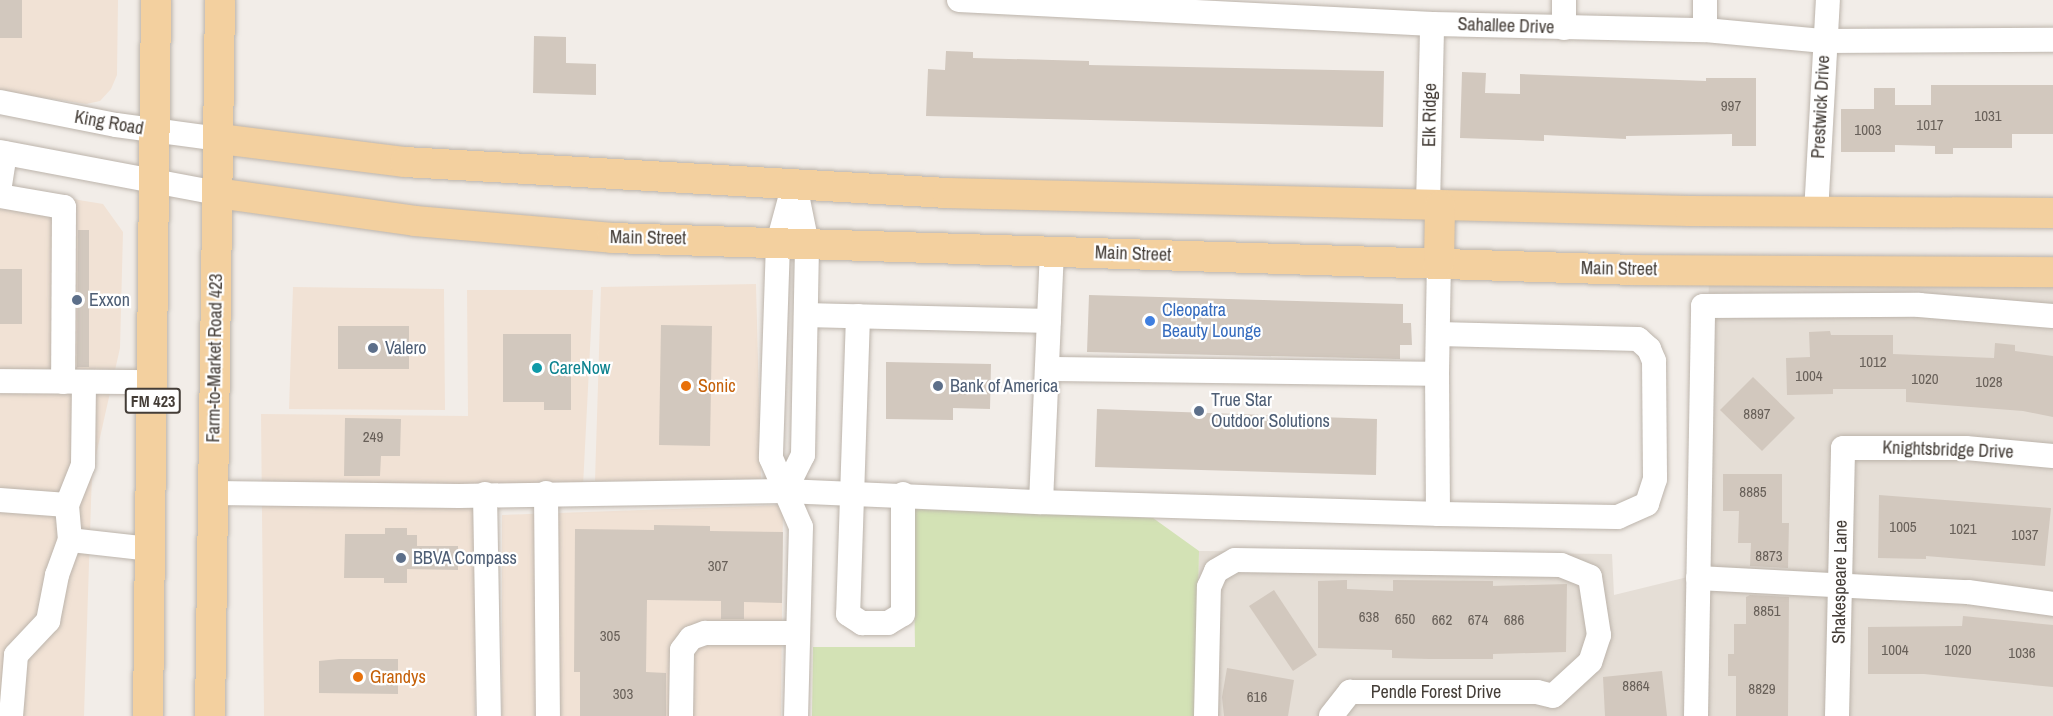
<!DOCTYPE html>
<style>
body{margin:0}
#map{position:relative;width:2053px;height:716px;overflow:hidden;background:#f2ede8;font-family:"Archivo Narrow",sans-serif}
div>[style]{position:absolute}
[style*='--x']{left:calc(var(--x)*1px);top:calc(var(--y)*1px);width:calc(var(--w)*1px);rotate:calc(var(--a)*1deg)}
.residential>*{inset:0;background:#e5ded6}
.commercial>*{inset:0;background:#f1e2d5}
.green>*{inset:0;background:#d3e2b5}
.building>*{inset:0;background:#d2c8be}
.roads{filter:drop-shadow(0 0 2px #bcb4ab) drop-shadow(0 0 2px #bcb4ab)}
.minor>*{height:24px;margin:-12px;padding:0 12px;transform-origin:12px;border-radius:12px;background:#fff}
.major>*{height:30px;margin:-15px;padding:0 15px;transform-origin:15px;border-radius:15px;background:#f3d09f}
.dots>*{width:16px;height:16px;translate:-50% -50%;box-sizing:border-box;border:3px solid #fff;border-radius:50%}
span{translate:-50% -50%;white-space:nowrap;text-align:center;line-height:1.15;-webkit-text-stroke:4.5px #fff;paint-order:stroke}
.number-label{font-size:15px;color:#686059}
.number-label span{-webkit-text-stroke-width:0}
.shield-label span{padding:2px 4px;background:#fff;border:2px solid;border-radius:4px;-webkit-text-stroke-width:0}
.shield-label{font-size:16px;color:#443d37;font-weight:700}
.street-label{font-size:18px;color:#443d37}
.service-label{font-size:18px;color:#4e5e75}
.left{translate:0 -50%;text-align:left}
.shop-label{font-size:18px;color:#366cbe}
.culture-label{font-size:18px;color:#0d838f}
.food-label{font-size:18px;color:#c56008}
</style>
<div id="map">
<div class="residential">
<div style="clip-path:polygon(1709px 271px,2053px 274px,2053px 716px,1196px 716px,1199px 551px,1612px 554px,1614px 595px,1704px 573px)"></div>
</div>
<div class="commercial">
<div style="clip-path:polygon(0 0,118px 0,117px 75px,111px 89px,100px 101px,86px 104px,0 91px)"></div>
<div style="clip-path:polygon(0 187px,103px 204px,123px 232px,120px 348px,92px 473px,84px 716px,0 716px)"></div>
<div style="clip-path:polygon(756px 284px,761px 479px,595px 481px,601px 287px)"></div>
<div style="clip-path:polygon(293px 287px,444px 289px,445px 410px,289px 409px)"></div>
<div style="clip-path:polygon(467px 290px,593px 290px,583px 486px,476px 485px,475px 716px,264px 716px,261px 414px,468px 416px)"></div>
<div style="clip-path:polygon(783px 505px,781px 716px,502px 716px,502px 515px)"></div>
</div>
<div class="green">
<div style="clip-path:polygon(913px 509px,1153px 518px,1199px 551px,1196px 716px,812px 716px,813px 647px,915px 647px)"></div>
</div>
<div class="building">
<div style="clip-path:polygon(0 0,22px 0,22px 38px,0 38px)"></div>
<div style="clip-path:polygon(534px 36px,566px 37px,566px 63px,596px 64px,596px 95px,533px 93px)"></div>
<div style="clip-path:polygon(946px 51px,973px 52px,973px 58px,1089px 61px,1089px 65px,1384px 71px,1383px 127px,926px 116px,928px 69px,945px 70px)"></div>
<div style="clip-path:polygon(1462px 72px,1486px 73px,1485px 93px,1520px 94px,1520px 74px,1706px 81px,1706px 78px,1756px 78px,1756px 146px,1732px 146px,1732px 134px,1626px 136px,1626px 139px,1544px 135px,1544px 141px,1460px 138px)"></div>
<div style="clip-path:polygon(1931px 85px,2053px 85px,2053px 134px,2012px 134px,2012px 148px,1953px 148px,1953px 154px,1935px 154px,1935px 146px,1895px 145px,1895px 152px,1841px 152px,1841px 109px,1874px 109px,1874px 88px,1895px 88px,1895px 105px,1931px 105px)"></div>
<div style="clip-path:polygon(78px 230px,89px 230px,89px 367px,77px 367px)"></div>
<div style="clip-path:polygon(0 269px,22px 269px,22px 324px,0 324px)"></div>
<div style="clip-path:polygon(1089px 295px,1403px 304px,1403px 323px,1411px 323px,1412px 345px,1400px 345px,1400px 359px,1087px 352px)"></div>
<div style="clip-path:polygon(661px 325px,712px 326px,710px 446px,659px 445px)"></div>
<div style="clip-path:polygon(338px 326px,409px 326px,409px 369px,338px 369px)"></div>
<div style="clip-path:polygon(1830px 331px,1831px 335px,1893px 335px,1893px 354px,1994px 358px,1995px 343px,2015px 345px,2015px 351px,2053px 356px,2053px 417px,2023px 411px,1906px 402px,1906px 389px,1833px 389px,1833px 394px,1787px 395px,1786px 358px,1810px 357px,1809px 332px)"></div>
<div style="clip-path:polygon(503px 334px,571px 334px,571px 410px,544px 410px,544px 402px,503px 402px)"></div>
<div style="clip-path:polygon(886px 362px,991px 364px,990px 409px,953px 408px,953px 420px,886px 419px)"></div>
<div style="clip-path:polygon(1753px 377px,1795px 418px,1762px 451px,1720px 410px)"></div>
<div style="clip-path:polygon(1097px 409px,1377px 419px,1376px 475px,1095px 467px)"></div>
<div style="clip-path:polygon(345px 418px,401px 419px,400px 456px,381px 456px,380px 476px,344px 476px)"></div>
<div style="clip-path:polygon(1723px 474px,1782px 474px,1782px 523px,1789px 523px,1788px 568px,1750px 566px,1751px 543px,1738px 543px,1739px 511px,1723px 511px)"></div>
<div style="clip-path:polygon(1879px 495px,2051px 508px,2045px 566px,1926px 556px,1926px 559px,1878px 558px)"></div>
<div style="clip-path:polygon(654px 525px,710px 526px,710px 531px,783px 532px,782px 603px,744px 602px,744px 619px,721px 619px,721px 601px,647px 600px,646px 672px,666px 673px,666px 716px,580px 716px,580px 672px,574px 672px,575px 529px,654px 530px)"></div>
<div style="clip-path:polygon(385px 528px,407px 528px,407px 535px,417px 535px,417px 546px,458px 546px,458px 570px,407px 569px,407px 583px,384px 583px,384px 578px,344px 578px,345px 534px,385px 534px)"></div>
<div style="clip-path:polygon(1347px 580px,1347px 589px,1393px 591px,1393px 580px,1493px 581px,1493px 586px,1567px 584px,1566px 652px,1493px 654px,1493px 659px,1429px 659px,1392px 658px,1392px 650px,1318px 648px,1318px 581px)"></div>
<div style="clip-path:polygon(1274px 590px,1317px 655px,1293px 671px,1249px 606px)"></div>
<div style="clip-path:polygon(1750px 595px,1789px 597px,1788px 716px,1736px 716px,1736px 676px,1728px 676px,1728px 654px,1734px 654px,1734px 624px,1746px 624px,1746px 597px)"></div>
<div style="clip-path:polygon(1963px 616px,2053px 625px,2053px 687px,1924px 674px,1868px 674px,1868px 627px,1962px 626px)"></div>
<div style="clip-path:polygon(339px 659px,398px 659px,398px 694px,319px 693px,319px 661px)"></div>
<div style="clip-path:polygon(1227px 668px,1294px 680px,1288px 716px,1224px 716px,1222px 697px)"></div>
<div style="clip-path:polygon(1662px 671px,1667px 716px,1605px 716px,1603px 677px)"></div>
</div>
<div class="roads">
<div class="minor">
<div style="--x:959;--y:0;--w:474;--a:2.9"></div>
<div style="--x:1432;--y:24;--w:273;--a:1.3"></div>
<div style="--x:1705;--y:30;--w:120;--a:5.3"></div>
<div style="--x:1824;--y:41;--w:229;--a:-0.3"></div>
<div style="--x:1564;--y:0;--w:28;--a:90"></div>
<div style="--x:1705;--y:30;--w:30;--a:-90"></div>
<div style="--x:0;--y:102;--w:118;--a:11.2"></div>
<div style="--x:116;--y:125;--w:105;--a:7.7"></div>
<div style="--x:0;--y:152;--w:221;--a:10.7"></div>
<div style="--x:794;--y:184;--w:61;--a:105.2"></div>
<div style="--x:778;--y:243;--w:215;--a:91.9"></div>
<div style="--x:771;--y:458;--w:75;--a:66.5"></div>
<div style="--x:801;--y:527;--w:189;--a:91.5"></div>
<div style="--x:0;--y:185;--w:32;--a:-81"></div>
<div style="--x:0;--y:196;--w:65;--a:9.8"></div>
<div style="--x:64;--y:207;--w:175;--a:90.3"></div>
<div style="--x:1428;--y:206;--w:182;--a:-88.7"></div>
<div style="--x:1816;--y:213;--w:213;--a:-86.8"></div>
<div style="--x:806;--y:315;--w:243;--a:1.4"></div>
<div style="--x:858;--y:316;--w:298;--a:91.9"></div>
<div style="--x:848;--y:614;--w:17;--a:33"></div>
<div style="--x:862;--y:623;--w:26;--a:0"></div>
<div style="--x:888;--y:623;--w:17;--a:-31"></div>
<div style="--x:903;--y:614;--w:120;--a:-90"></div>
<div style="--x:1438;--y:334;--w:200;--a:1.4"></div>
<div style="--x:1638;--y:339;--w:15;--a:42"></div>
<div style="--x:1649;--y:349;--w:13;--a:67"></div>
<div style="--x:1654;--y:361;--w:118;--a:89.5"></div>
<div style="--x:1655;--y:479;--w:26;--a:108"></div>
<div style="--x:1647;--y:504;--w:32;--a:156"></div>
<div style="--x:1618;--y:517;--w:180;--a:-179"></div>
<div style="--x:1047;--y:369;--w:390;--a:0.7"></div>
<div style="--x:1437;--y:374;--w:110;--a:-89"></div>
<div style="--x:0;--y:381;--w:153;--a:0.4"></div>
<div style="--x:785;--y:491;--w:40;--a:-63.4"></div>
<div style="--x:803;--y:455;--w:211;--a:-88.9"></div>
<div style="--x:807;--y:244;--w:55;--a:-101.5"></div>
<div style="--x:214;--y:493;--w:245;--a:0.7"></div>
<div style="--x:459;--y:496;--w:326;--a:-0.9"></div>
<div style="--x:785;--y:491;--w:256;--a:2.5"></div>
<div style="--x:1041;--y:502;--w:250;--a:-87.5"></div>
<div style="--x:546;--y:493;--w:223;--a:89.5"></div>
<div style="--x:485;--y:494;--w:222;--a:89"></div>
<div style="--x:0;--y:500;--w:67;--a:4.3"></div>
<div style="--x:1041;--y:502;--w:397;--a:1.7"></div>
<div style="--x:1438;--y:514;--w:140;--a:-90.4"></div>
<div style="--x:70;--y:540;--w:35;--a:-95"></div>
<div style="--x:67;--y:505;--w:43;--a:-68.2"></div>
<div style="--x:83;--y:465;--w:83;--a:-89.3"></div>
<div style="--x:1698;--y:578;--w:270;--a:3"></div>
<div style="--x:1968;--y:592;--w:86;--a:8"></div>
<div style="--x:11;--y:716;--w:61;--a:-85.3"></div>
<div style="--x:16;--y:655;--w:47;--a:-46.7"></div>
<div style="--x:48;--y:621;--w:47;--a:-78.9"></div>
<div style="--x:57;--y:575;--w:37;--a:-70"></div>
<div style="--x:70;--y:540;--w:81;--a:6.4"></div>
<div style="--x:681;--y:716;--w:66;--a:-89.1"></div>
<div style="--x:682;--y:650;--w:15;--a:-53"></div>
<div style="--x:691;--y:638;--w:15;--a:-20"></div>
<div style="--x:705;--y:633;--w:93;--a:0"></div>
<div style="--x:1206;--y:716;--w:129;--a:-88.7"></div>
<div style="--x:1209;--y:587;--w:17;--a:-66"></div>
<div style="--x:1216;--y:571;--w:22;--a:-30"></div>
<div style="--x:1235;--y:560;--w:326;--a:0.9"></div>
<div style="--x:1561;--y:565;--w:31;--a:22"></div>
<div style="--x:1590;--y:577;--w:59;--a:81.2"></div>
<div style="--x:1599;--y:635;--w:28;--a:108"></div>
<div style="--x:1590;--y:662;--w:50;--a:137.4"></div>
<div style="--x:1331;--y:716;--w:31;--a:-52"></div>
<div style="--x:1350;--y:692;--w:187;--a:0"></div>
<div style="--x:1537;--y:692;--w:16;--a:14"></div>
<div style="--x:1696;--y:716;--w:410;--a:-89"></div>
<div style="--x:1703;--y:306;--w:216;--a:-0.3"></div>
<div style="--x:1919;--y:305;--w:134;--a:4.7"></div>
<div style="--x:1837;--y:716;--w:268;--a:-88.7"></div>
<div style="--x:1843;--y:448;--w:123;--a:0"></div>
<div style="--x:1966;--y:448;--w:87;--a:5.3"></div>
</div>
<div class="major">
<div style="--x:220;--y:139;--w:186;--a:7.1"></div>
<div style="--x:405;--y:162;--w:543;--a:3.27"></div>
<div style="--x:947;--y:193;--w:743;--a:1.39"></div>
<div style="--x:1690;--y:211;--w:363;--a:0.3"></div>
<div style="--x:217;--y:193;--w:200;--a:8"></div>
<div style="--x:415;--y:221;--w:198;--a:4.9"></div>
<div style="--x:612;--y:238;--w:1023;--a:1.79"></div>
<div style="--x:1634;--y:270;--w:419;--a:0.3"></div>
<div style="--x:1439;--y:264;--w:58;--a:-89"></div>
<div style="--x:148;--y:716;--w:716;--a:-89.36"></div>
<div style="--x:210;--y:716;--w:716;--a:-89.2"></div>
</div>
</div>
<div class="dots">
<div style="left:77px;top:300px;background:#5c6f8a"></div>
<div style="left:1150px;top:321px;background:#3f7fe0"></div>
<div style="left:373px;top:348px;background:#5c6f8a"></div>
<div style="left:537px;top:368px;background:#0f9aa8"></div>
<div style="left:686px;top:386px;background:#e8710a"></div>
<div style="left:938px;top:386px;background:#5c6f8a"></div>
<div style="left:1199px;top:411px;background:#5c6f8a"></div>
<div style="left:401px;top:558px;background:#5c6f8a"></div>
<div style="left:358px;top:677px;background:#e8710a"></div>
</div>
<div class="number-label">
<span style="left:1731px;top:106px">997</span>
<span style="left:1988px;top:116px">1031</span>
<span style="left:1930px;top:125px">1017</span>
<span style="left:1868px;top:130px">1003</span>
<span style="left:1873px;top:362px">1012</span>
<span style="left:1809px;top:376px">1004</span>
<span style="left:1925px;top:379px">1020</span>
<span style="left:1989px;top:382px">1028</span>
<span style="left:1757px;top:414px">8897</span>
<span style="left:373px;top:437px">249</span>
<span style="left:1753px;top:492px">8885</span>
<span style="left:1903px;top:527px">1005</span>
<span style="left:1963px;top:529px">1021</span>
<span style="left:2025px;top:535px">1037</span>
<span style="left:1769px;top:556px">8873</span>
<span style="left:718px;top:566px">307</span>
<span style="left:1767px;top:611px">8851</span>
<span style="left:1369px;top:617px">638</span>
<span style="left:1405px;top:619px">650</span>
<span style="left:1442px;top:620px">662</span>
<span style="left:1478px;top:620px">674</span>
<span style="left:1514px;top:620px">686</span>
<span style="left:610px;top:636px">305</span>
<span style="left:1895px;top:650px">1004</span>
<span style="left:1958px;top:650px">1020</span>
<span style="left:2022px;top:653px">1036</span>
<span style="left:1636px;top:686px">8864</span>
<span style="left:1762px;top:689px">8829</span>
<span style="left:623px;top:694px">303</span>
<span style="left:1257px;top:697px">616</span>
</div>
<div class="shield-label">
<span style="left:153px;top:401px">FM 423</span>
</div>
<div class="street-label">
<span style="left:1506px;top:26px;rotate:2deg">Sahallee Drive</span>
<span style="left:1821px;top:107px;rotate:-87deg">Prestwick Drive</span>
<span style="left:1430px;top:115px;rotate:-89deg">Elk Ridge</span>
<span style="left:109px;top:123px;rotate:10deg">King Road</span>
<span style="left:648px;top:238px;rotate:1deg">Main Street</span>
<span style="left:1133px;top:254px;rotate:2deg">Main Street</span>
<span style="left:1619px;top:269px;rotate:1deg">Main Street</span>
<span style="left:215px;top:358px;rotate:-89deg">Farm-to-Market Road 423</span>
<span style="left:1948px;top:450px;rotate:2deg">Knightsbridge Drive</span>
<span style="left:1840px;top:582px;rotate:-89deg">Shakespeare Lane</span>
<span style="left:1436px;top:692px">Pendle Forest Drive</span>
</div>
<div class="service-label">
<span class="left" style="left:89px;top:300px">Exxon</span>
<span class="left" style="left:385px;top:348px">Valero</span>
<span class="left" style="left:950px;top:386px">Bank of America</span>
<span class="left" style="left:1211px;top:411px">True Star<br>Outdoor Solutions</span>
<span class="left" style="left:413px;top:558px">BBVA Compass</span>
</div>
<div class="shop-label">
<span class="left" style="left:1162px;top:321px">Cleopatra<br>Beauty Lounge</span>
</div>
<div class="culture-label">
<span class="left" style="left:549px;top:368px">CareNow</span>
</div>
<div class="food-label">
<span class="left" style="left:698px;top:386px">Sonic</span>
<span class="left" style="left:370px;top:677px">Grandys</span>
</div>
</div>
